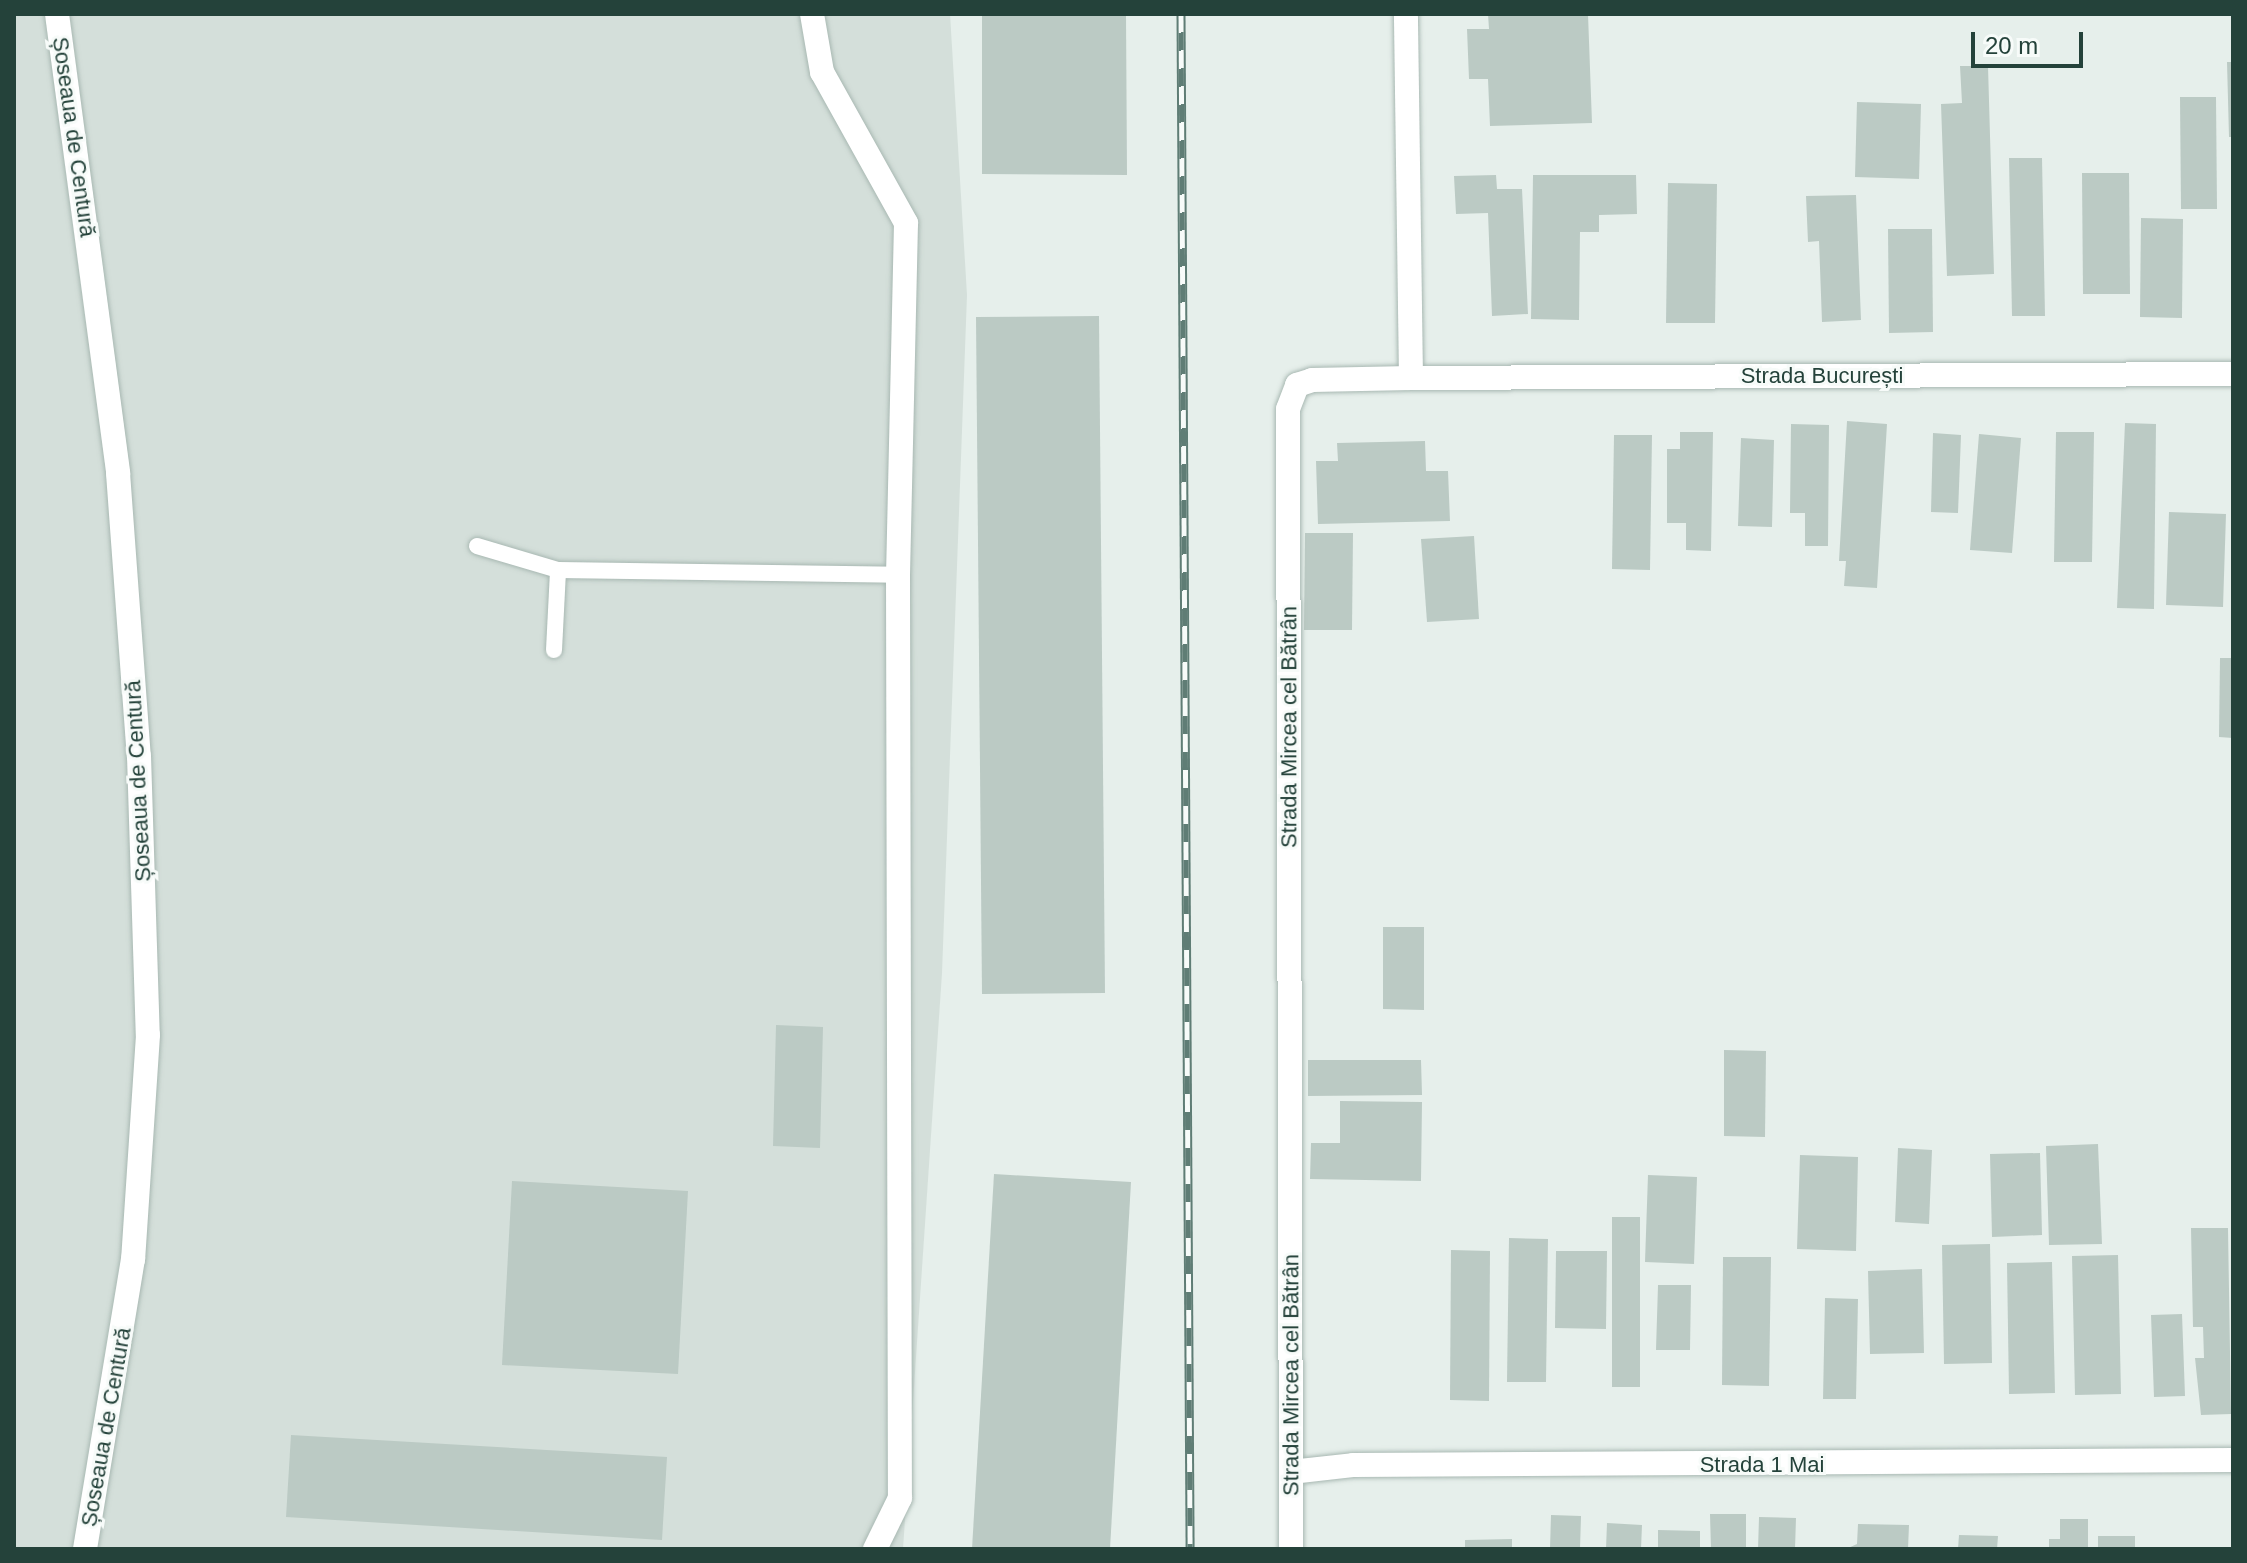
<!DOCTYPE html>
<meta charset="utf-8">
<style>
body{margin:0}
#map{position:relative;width:2247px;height:1563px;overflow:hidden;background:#e6efeb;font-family:Arial,sans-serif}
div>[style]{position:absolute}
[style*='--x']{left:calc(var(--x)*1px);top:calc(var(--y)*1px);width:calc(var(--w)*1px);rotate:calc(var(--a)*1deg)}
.built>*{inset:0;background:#d4dfda}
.building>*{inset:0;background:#bbcac4}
.roads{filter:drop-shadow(0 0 2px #a8b8b2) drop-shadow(0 0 2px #a8b8b2)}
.lane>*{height:16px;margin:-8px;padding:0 8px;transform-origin:8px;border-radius:8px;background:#fff}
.street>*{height:24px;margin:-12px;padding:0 12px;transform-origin:12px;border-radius:12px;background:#fff}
.secondary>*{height:24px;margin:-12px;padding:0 12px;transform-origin:12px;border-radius:12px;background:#fff}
.rail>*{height:9px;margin-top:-4.5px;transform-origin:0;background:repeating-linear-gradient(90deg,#f7fbf9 0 18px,#5f7d75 0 36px);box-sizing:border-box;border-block:2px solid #5f7d75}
span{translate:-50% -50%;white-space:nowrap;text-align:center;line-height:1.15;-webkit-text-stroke:6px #f7fbf9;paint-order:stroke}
.street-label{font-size:22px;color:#24423a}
.frame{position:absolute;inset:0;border:16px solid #24423a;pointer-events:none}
.scale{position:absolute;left:1971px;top:32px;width:112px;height:36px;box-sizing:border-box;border:4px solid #24423a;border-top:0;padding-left:10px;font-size:24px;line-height:28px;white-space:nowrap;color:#24423a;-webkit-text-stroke:6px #f7fbf9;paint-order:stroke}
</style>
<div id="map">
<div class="built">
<div style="clip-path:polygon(14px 14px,950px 14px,967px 295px,942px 973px,903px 1549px,14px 1549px)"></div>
</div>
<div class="building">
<div style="clip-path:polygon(982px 14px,1126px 14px,1127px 175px,982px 174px)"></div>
<div style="clip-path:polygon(1488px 14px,1588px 14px,1592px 123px,1490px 126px,1488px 79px,1469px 79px,1467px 29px,1489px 29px)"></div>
<div style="clip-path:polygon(2227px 62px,2233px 62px,2233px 137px,2229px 137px)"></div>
<div style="clip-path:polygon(1960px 66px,1988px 66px,1994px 274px,1947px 276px,1941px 104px,1962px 103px)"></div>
<div style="clip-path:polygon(2180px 97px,2216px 97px,2217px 209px,2181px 209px)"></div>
<div style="clip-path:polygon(1857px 102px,1921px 104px,1919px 179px,1855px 177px)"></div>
<div style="clip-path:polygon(2009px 158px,2042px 158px,2045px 316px,2012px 316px)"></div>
<div style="clip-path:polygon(2082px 173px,2129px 173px,2130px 294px,2083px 294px)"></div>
<div style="clip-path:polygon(1496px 175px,1497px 189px,1522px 189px,1528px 314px,1492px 316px,1488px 213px,1456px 214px,1454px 176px)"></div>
<div style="clip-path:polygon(1533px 175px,1636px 175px,1637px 214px,1599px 215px,1599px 232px,1580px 232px,1579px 320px,1531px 319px)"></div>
<div style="clip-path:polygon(1668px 183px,1717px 184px,1715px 323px,1666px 323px)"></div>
<div style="clip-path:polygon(1856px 195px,1861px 320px,1822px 322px,1819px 241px,1808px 242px,1806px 196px)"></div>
<div style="clip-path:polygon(2141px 218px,2183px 219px,2182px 318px,2140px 317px)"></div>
<div style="clip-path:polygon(1888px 229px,1932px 229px,1933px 332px,1889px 333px)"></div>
<div style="clip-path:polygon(1099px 316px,1105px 993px,982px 994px,976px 317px)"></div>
<div style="clip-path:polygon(1847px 421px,1887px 424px,1877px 588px,1844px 586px,1846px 561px,1839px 561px)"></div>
<div style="clip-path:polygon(2125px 423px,2156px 424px,2154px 609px,2117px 608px)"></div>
<div style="clip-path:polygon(1791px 424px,1829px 425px,1828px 546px,1805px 546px,1805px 513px,1790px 513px)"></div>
<div style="clip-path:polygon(1680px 432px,1713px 432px,1711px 551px,1686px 550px,1686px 523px,1667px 523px,1667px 449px,1680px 449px)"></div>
<div style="clip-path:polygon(2056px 432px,2094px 432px,2092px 562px,2054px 562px)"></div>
<div style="clip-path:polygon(1933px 433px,1961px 435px,1958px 513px,1931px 512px)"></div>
<div style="clip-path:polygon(1979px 434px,2021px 438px,2012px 553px,1970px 550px)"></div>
<div style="clip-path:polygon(1614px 435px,1652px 435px,1650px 570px,1612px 569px)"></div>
<div style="clip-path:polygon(1741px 438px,1774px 440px,1772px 527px,1738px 526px)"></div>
<div style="clip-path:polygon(1425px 441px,1426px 471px,1448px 471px,1450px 521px,1318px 524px,1316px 461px,1338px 461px,1337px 443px)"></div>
<div style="clip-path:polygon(2169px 512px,2226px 514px,2223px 607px,2166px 605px)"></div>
<div style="clip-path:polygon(1305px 533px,1353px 533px,1352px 630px,1304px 630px)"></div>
<div style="clip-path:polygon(1474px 536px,1479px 619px,1427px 622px,1421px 539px)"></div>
<div style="clip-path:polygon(2220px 658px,2233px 658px,2233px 738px,2219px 737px)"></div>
<div style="clip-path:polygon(1383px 927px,1424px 927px,1424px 1010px,1383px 1009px)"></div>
<div style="clip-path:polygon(776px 1025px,823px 1027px,820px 1148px,773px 1146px)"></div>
<div style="clip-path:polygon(1724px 1050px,1766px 1051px,1765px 1137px,1724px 1136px)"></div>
<div style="clip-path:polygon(1308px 1060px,1421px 1060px,1422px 1095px,1308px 1096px)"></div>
<div style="clip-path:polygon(1340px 1101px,1422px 1102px,1421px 1181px,1310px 1179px,1311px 1143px,1340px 1143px)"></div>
<div style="clip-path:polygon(2098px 1144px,2102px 1244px,2049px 1245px,2046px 1146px)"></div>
<div style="clip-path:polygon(1898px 1148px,1932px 1150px,1929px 1224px,1895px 1222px)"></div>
<div style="clip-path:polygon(2040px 1153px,2042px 1235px,1992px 1237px,1990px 1154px)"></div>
<div style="clip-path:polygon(1800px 1155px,1858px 1157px,1856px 1251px,1797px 1249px)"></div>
<div style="clip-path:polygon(994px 1174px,1131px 1182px,1110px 1549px,972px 1549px)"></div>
<div style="clip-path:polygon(1648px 1175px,1697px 1177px,1694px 1264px,1645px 1262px)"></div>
<div style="clip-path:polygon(512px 1181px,688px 1191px,678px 1374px,502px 1365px)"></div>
<div style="clip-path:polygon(1612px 1217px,1640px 1217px,1640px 1387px,1612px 1387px)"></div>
<div style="clip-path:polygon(2191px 1228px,2228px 1228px,2231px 1414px,2201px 1415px,2195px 1358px,2204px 1358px,2203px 1327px,2193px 1327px)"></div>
<div style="clip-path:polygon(1509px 1238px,1548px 1239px,1546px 1382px,1507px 1382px)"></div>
<div style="clip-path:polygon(1990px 1244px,1992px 1363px,1944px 1364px,1942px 1245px)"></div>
<div style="clip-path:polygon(1451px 1250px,1490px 1251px,1489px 1401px,1450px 1400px)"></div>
<div style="clip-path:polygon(1556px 1251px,1607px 1251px,1606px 1329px,1555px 1328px)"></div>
<div style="clip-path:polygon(2118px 1255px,2121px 1394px,2075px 1395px,2072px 1256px)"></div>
<div style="clip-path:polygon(1723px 1257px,1771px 1257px,1769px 1386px,1722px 1385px)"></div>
<div style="clip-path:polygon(2052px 1262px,2055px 1393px,2009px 1394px,2007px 1263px)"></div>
<div style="clip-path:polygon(1922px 1269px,1924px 1353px,1870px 1354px,1868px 1271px)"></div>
<div style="clip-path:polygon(1658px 1285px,1691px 1285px,1690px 1350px,1656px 1350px)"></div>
<div style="clip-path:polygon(1825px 1298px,1858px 1299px,1856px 1399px,1823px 1399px)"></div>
<div style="clip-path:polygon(2182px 1314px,2185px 1396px,2154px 1397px,2151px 1315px)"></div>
<div style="clip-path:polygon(291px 1435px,667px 1457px,662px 1540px,286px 1517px)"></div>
<div style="clip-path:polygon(1710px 1514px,1746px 1514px,1746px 1549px,1711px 1549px)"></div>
<div style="clip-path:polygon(1551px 1515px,1581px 1516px,1580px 1549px,1550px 1549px)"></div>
<div style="clip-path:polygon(1759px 1517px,1796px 1518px,1795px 1549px,1758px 1549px)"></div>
<div style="clip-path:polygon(2060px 1519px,2088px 1519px,2088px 1549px,2049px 1549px,2049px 1539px,2060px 1539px)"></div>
<div style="clip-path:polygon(1607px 1523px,1642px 1525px,1641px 1549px,1606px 1549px)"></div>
<div style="clip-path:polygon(1858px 1524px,1909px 1525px,1908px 1549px,1846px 1549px,1857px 1544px)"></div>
<div style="clip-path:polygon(1658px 1530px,1700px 1531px,1700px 1549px,1658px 1549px)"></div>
<div style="clip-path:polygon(1959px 1535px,1998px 1536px,1997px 1549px,1958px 1549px)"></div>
<div style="clip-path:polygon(2098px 1536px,2135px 1536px,2135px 1549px,2098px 1549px)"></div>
<div style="clip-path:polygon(1512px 1539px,1512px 1549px,1465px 1549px,1465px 1540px)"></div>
</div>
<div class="roads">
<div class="lane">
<div style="--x:477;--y:546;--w:84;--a:16.5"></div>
<div style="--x:558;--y:570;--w:340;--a:0.8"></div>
<div style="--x:554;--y:650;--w:80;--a:-87.1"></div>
</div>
<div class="street">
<div style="--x:812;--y:14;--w:59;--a:80.2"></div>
<div style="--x:822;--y:72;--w:173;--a:60.9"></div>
<div style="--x:906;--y:223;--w:352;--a:91.3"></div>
<div style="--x:898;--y:575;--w:923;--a:89.88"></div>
<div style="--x:900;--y:1498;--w:57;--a:116.1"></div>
<div style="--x:1291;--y:1472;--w:62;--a:-6.4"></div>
<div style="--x:1353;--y:1465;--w:880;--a:-0.33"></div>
<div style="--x:1291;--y:1549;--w:1140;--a:-90.15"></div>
<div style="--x:1288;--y:409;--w:26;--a:-69"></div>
<div style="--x:1297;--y:385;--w:16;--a:-18"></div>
<div style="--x:1312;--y:380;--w:99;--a:-1.2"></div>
<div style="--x:1411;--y:378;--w:364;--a:-90.8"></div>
</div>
<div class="secondary">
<div style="--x:57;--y:14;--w:463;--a:82.4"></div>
<div style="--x:118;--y:473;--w:284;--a:85.8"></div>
<div style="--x:139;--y:756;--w:279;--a:88.2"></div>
<div style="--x:148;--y:1035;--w:225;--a:93.8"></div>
<div style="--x:133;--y:1259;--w:294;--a:99.4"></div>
<div style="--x:1411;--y:378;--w:822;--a:-0.28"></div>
</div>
</div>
<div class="rail">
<div style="--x:1181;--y:14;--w:1535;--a:89.66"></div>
</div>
<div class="street-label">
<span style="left:74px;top:137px;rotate:82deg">Șoseaua de Centură</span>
<span style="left:1822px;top:376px">Strada București</span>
<span style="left:1289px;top:727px;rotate:-90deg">Strada Mircea cel Bătrân</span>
<span style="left:138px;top:781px;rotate:-93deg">Șoseaua de Centură</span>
<span style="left:1291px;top:1375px;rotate:-90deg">Strada Mircea cel Bătrân</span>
<span style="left:106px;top:1427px;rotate:-80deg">Șoseaua de Centură</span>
<span style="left:1762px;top:1465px">Strada 1 Mai</span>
</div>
<div class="frame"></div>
<div class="scale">20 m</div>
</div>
